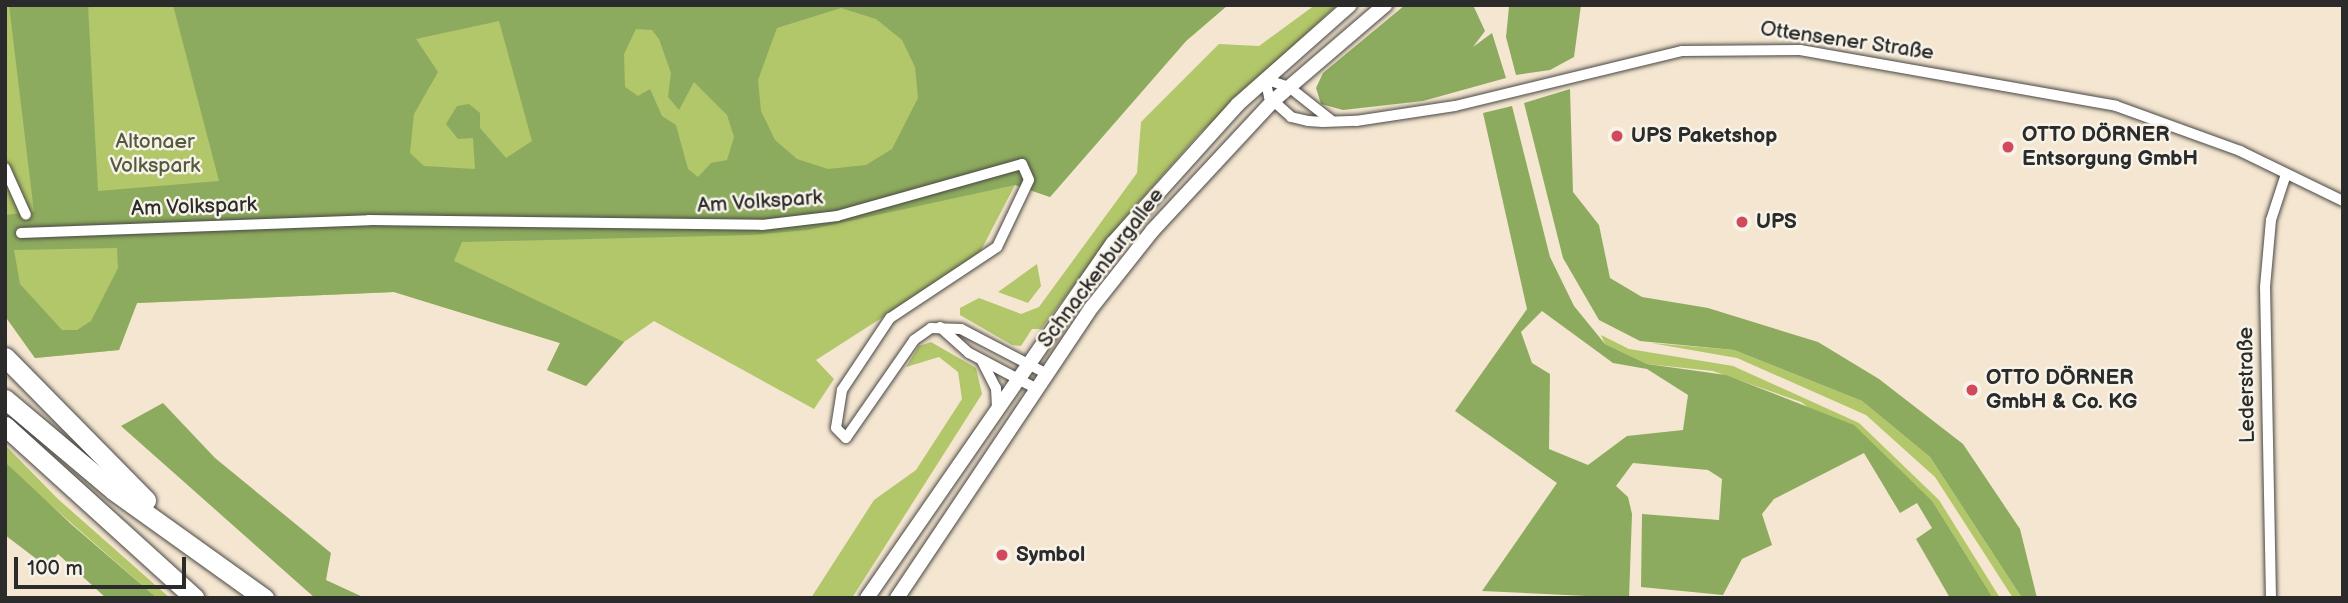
<!DOCTYPE html>
<meta charset="utf-8">
<style>
body{margin:0}
#map{position:relative;width:2348px;height:603px;overflow:hidden;background:#f4e6d0;font-family:"Balsamiq Sans",sans-serif}
div>[style]{position:absolute}
[style*='--x']{left:calc(var(--x)*1px);top:calc(var(--y)*1px);width:calc(var(--w)*1px);rotate:calc(var(--a)*1deg)}
.green>*{inset:0;background:#b2c66a}
.forest>*{inset:0;background:#8dab5e}
.roads{filter:drop-shadow(0 0 2px #494744) drop-shadow(0 0 2px #494744)}
.minor>*{height:10px;margin:-5px;padding:0 5px;transform-origin:5px;border-radius:5px;background:#fff}
.secondary>*{height:14px;margin:-7px;padding:0 7px;transform-origin:7px;border-radius:7px;background:#fff}
.motorway>*{height:19px;margin:-9.5px;padding:0 9.5px;transform-origin:9.5px;border-radius:9.5px;background:#fff}
.dots>*{width:19px;height:19px;translate:-50% -50%;box-sizing:border-box;border:4px solid #f7f3e8;border-radius:50%}
span{translate:-50% -50%;white-space:nowrap;text-align:center;line-height:1.15;-webkit-text-stroke:5px #f7f3e8;paint-order:stroke}
.street-label{font-size:21px;color:#2b2b2b}
.poi-label{font-size:21px;color:#2b2b2b;font-weight:700}
.left{translate:0 -50%;text-align:left}
.park-label{font-size:21px;color:#545a3e}
.frame{position:absolute;inset:0;border:7px solid #2b2b2b;pointer-events:none}
.scale{position:absolute;left:14px;top:557px;width:172px;height:32px;box-sizing:border-box;border:4px solid #2b2b2b;border-top:0;padding-left:9px;font-size:21px;line-height:24px;white-space:nowrap;color:#2b2b2b;-webkit-text-stroke:5px #f7f3e8;paint-order:stroke}
</style>
<div id="map">
<div class="green">
<div style="clip-path:polygon(5px 5px,1228px 5px,1186px 41px,1050px 197px,1015px 185px,978px 256px,816px 360px,834px 379px,814px 409px,654px 321px,624px 342px,586px 386px,547px 370px,560px 343px,394px 292px,137px 303px,119px 350px,35px 358px,5px 316px)"></div>
<div style="clip-path:polygon(1315px 5px,1337px 5px,1199px 134px,1123px 220px,1041px 329px,1032px 329px,1021px 346px,1012px 345px,960px 315px,960px 308px,979px 298px,1021px 314px,1039px 307px,1137px 173px,1141px 122px,1219px 44px,1259px 46px)"></div>
<div style="clip-path:polygon(1037px 264px,1041px 286px,1028px 303px,998px 292px)"></div>
<div style="clip-path:polygon(1601px 335px,1629px 349px,1733px 366px,1859px 423px,1939px 500px,2000px 598px,1993px 598px,1933px 502px,1801px 402px,1713px 371px,1647px 364px,1605px 344px)"></div>
<div style="clip-path:polygon(931px 342px,976px 368px,982px 394px,852px 598px,811px 598px,874px 500px,916px 470px,962px 399px,958px 372px,939px 357px,906px 367px,919px 346px)"></div>
<div style="clip-path:polygon(1651px 343px,1734px 350px,1862px 401px,1930px 457px,2022px 598px,2013px 598px,1935px 477px,1866px 415px,1737px 358px)"></div>
<div style="clip-path:polygon(5px 445px,58px 499px,170px 598px,157px 598px,30px 487px,5px 462px)"></div>
</div>
<div class="forest">
<div style="clip-path:polygon(evenodd,9px 5px,88px 5px,98px 191px,219px 181px,173px 5px,1228px 5px,1186px 41px,1050px 197px,1015px 185px,808px 230px,752px 235px,462px 242px,454px 261px,624px 342px,586px 386px,547px 370px,560px 343px,394px 292px,137px 303px,119px 350px,35px 358px,5px 316px,5px 215px,34px 212px,9px 5px,841px 8px,876px 19px,902px 40px,915px 67px,918px 98px,892px 149px,866px 165px,828px 169px,797px 159px,775px 140px,761px 111px,758px 80px,777px 28px,841px 8px,9px 5px,499px 21px,532px 141px,506px 158px,480px 128px,480px 113px,469px 104px,457px 106px,446px 124px,458px 139px,473px 138px,475px 169px,424px 166px,410px 153px,414px 114px,438px 72px,416px 39px,499px 21px,9px 5px,636px 29px,652px 30px,659px 39px,671px 73px,668px 97px,679px 110px,694px 82px,727px 115px,734px 137px,727px 160px,711px 163px,698px 177px,688px 169px,676px 125px,662px 116px,650px 89px,638px 96px,625px 87px,624px 54px,636px 29px,9px 5px,117px 248px,118px 268px,91px 321px,77px 330px,62px 330px,20px 284px,14px 250px,117px 248px)"></div>
<div style="clip-path:polygon(1405px 5px,1473px 5px,1485px 31px,1473px 47px,1492px 33px,1506px 78px,1423px 101px,1343px 110px,1321px 104px,1316px 88px,1323px 73px)"></div>
<div style="clip-path:polygon(1489px 5px,1581px 5px,1574px 57px,1550px 70px,1516px 75px,1506px 37px,1509px 7px)"></div>
<div style="clip-path:polygon(1570px 89px,1573px 192px,1599px 225px,1610px 278px,1642px 297px,1708px 308px,1818px 342px,1879px 379px,1963px 444px,2020px 529px,2037px 598px,2022px 598px,1930px 457px,1862px 401px,1734px 350px,1640px 341px,1599px 320px,1563px 258px,1524px 103px)"></div>
<div style="clip-path:polygon(evenodd,1512px 106px,1550px 257px,1574px 306px,1605px 344px,1647px 364px,1726px 375px,1854px 425px,1933px 502px,1993px 598px,1950px 598px,1916px 539px,1932px 528px,1917px 503px,1900px 513px,1864px 453px,1774px 499px,1762px 514px,1772px 545px,1742px 559px,1723px 595px,1641px 587px,1642px 514px,1719px 520px,1722px 479px,1708px 470px,1633px 463px,1616px 486px,1628px 497px,1632px 514px,1629px 598px,1482px 591px,1557px 483px,1455px 411px,1527px 309px,1483px 113px,1512px 106px,1542px 311px,1613px 363px,1647px 369px,1688px 395px,1683px 430px,1627px 436px,1588px 465px,1549px 449px,1550px 374px,1532px 363px,1521px 332px,1542px 311px)"></div>
<div style="clip-path:polygon(163px 403px,215px 458px,331px 553px,326px 580px,365px 598px,315px 598px,121px 426px)"></div>
<div style="clip-path:polygon(5px 462px,71px 524px,157px 598px,106px 598px,58px 554px,47px 567px,5px 535px)"></div>
</div>
<div class="roads">
<div class="minor">
<div style="--x:1332;--y:121;--w:55;--a:-141.7"></div>
<div style="--x:1289;--y:87;--w:25;--a:-162"></div>
<div style="--x:1265;--y:79;--w:18;--a:77"></div>
<div style="--x:1269;--y:97;--w:30;--a:42"></div>
<div style="--x:1291;--y:117;--w:17;--a:13"></div>
<div style="--x:1308;--y:121;--w:15;--a:4"></div>
<div style="--x:1323;--y:122;--w:33;--a:-2"></div>
<div style="--x:1356;--y:121;--w:100;--a:-8.6"></div>
<div style="--x:1455;--y:106;--w:234;--a:-13.6"></div>
<div style="--x:1682;--y:51;--w:118;--a:-0.5"></div>
<div style="--x:1800;--y:50;--w:321;--a:10"></div>
<div style="--x:2116;--y:106;--w:132;--a:19.9"></div>
<div style="--x:2240;--y:151;--w:114;--a:25.9"></div>
<div style="--x:5;--y:168;--w:51;--a:65.9"></div>
<div style="--x:21;--y:233;--w:348;--a:-2.1"></div>
<div style="--x:369;--y:220;--w:393;--a:0.7"></div>
<div style="--x:762;--y:225;--w:76;--a:-6.8"></div>
<div style="--x:837;--y:216;--w:192;--a:-15.7"></div>
<div style="--x:1022;--y:164;--w:17;--a:66"></div>
<div style="--x:1029;--y:180;--w:74;--a:115.5"></div>
<div style="--x:997;--y:247;--w:128;--a:146.4"></div>
<div style="--x:890;--y:318;--w:87;--a:123.7"></div>
<div style="--x:842;--y:390;--w:38;--a:99"></div>
<div style="--x:836;--y:428;--w:14;--a:45"></div>
<div style="--x:846;--y:438;--w:119;--a:-55.2"></div>
<div style="--x:914;--y:340;--w:21;--a:-35"></div>
<div style="--x:931;--y:328;--w:30;--a:2"></div>
<div style="--x:961;--y:329;--w:97;--a:27.6"></div>
<div style="--x:940;--y:327;--w:39;--a:42"></div>
<div style="--x:969;--y:353;--w:77;--a:27.9"></div>
<div style="--x:982;--y:361;--w:30;--a:63"></div>
<div style="--x:996;--y:388;--w:19;--a:87"></div>
<div style="--x:2271;--y:598;--w:311;--a:-91.1"></div>
<div style="--x:2265;--y:287;--w:67;--a:-84.9"></div>
<div style="--x:2271;--y:220;--w:48;--a:-71.9"></div>
</div>
<div class="secondary">
<div style="--x:867;--y:598;--w:432;--a:-55.3"></div>
<div style="--x:1113;--y:243;--w:187;--a:-48"></div>
<div style="--x:1238;--y:104;--w:149;--a:-41.5"></div>
<div style="--x:897;--y:598;--w:350;--a:-56.2"></div>
<div style="--x:1092;--y:307;--w:98;--a:-51.6"></div>
<div style="--x:1153;--y:230;--w:176;--a:-47.1"></div>
<div style="--x:1273;--y:101;--w:148;--a:-40.6"></div>
</div>
<div class="motorway">
<div style="--x:5;--y:357;--w:201;--a:45.4"></div>
<div style="--x:5;--y:399;--w:141;--a:40.1"></div>
<div style="--x:113;--y:490;--w:186;--a:35.6"></div>
<div style="--x:5;--y:426;--w:256;--a:42.2"></div>
</div>
</div>
<div class="dots">
<div style="left:1617px;top:136px;background:#d1495b"></div>
<div style="left:2008px;top:147px;background:#d1495b"></div>
<div style="left:1742px;top:222px;background:#d1495b"></div>
<div style="left:1972px;top:390px;background:#d1495b"></div>
<div style="left:1002px;top:555px;background:#d1495b"></div>
</div>
<div class="street-label">
<span style="left:1847px;top:41px;rotate:8deg">Ottensener Straße</span>
<span style="left:760px;top:202px;rotate:-4deg">Am Volkspark</span>
<span style="left:194px;top:207px;rotate:-2deg">Am Volkspark</span>
<span style="left:1101px;top:268px;rotate:-53deg">Schnackenburgallee</span>
<span style="left:2247px;top:385px;rotate:-91deg">Lederstraße</span>
</div>
<div class="poi-label">
<span class="left" style="left:2022px;top:147px">OTTO DÖRNER<br>Entsorgung GmbH</span>
<span class="left" style="left:1631px;top:136px">UPS Paketshop</span>
<span class="left" style="left:1756px;top:222px">UPS</span>
<span class="left" style="left:1986px;top:390px">OTTO DÖRNER<br>GmbH &amp; Co. KG</span>
<span class="left" style="left:1016px;top:555px">Symbol</span>
</div>
<div class="park-label">
<span style="left:155px;top:154px">Altonaer<br>Volkspark</span>
</div>
<div class="frame"></div>
<div class="scale">100 m</div>
</div>
